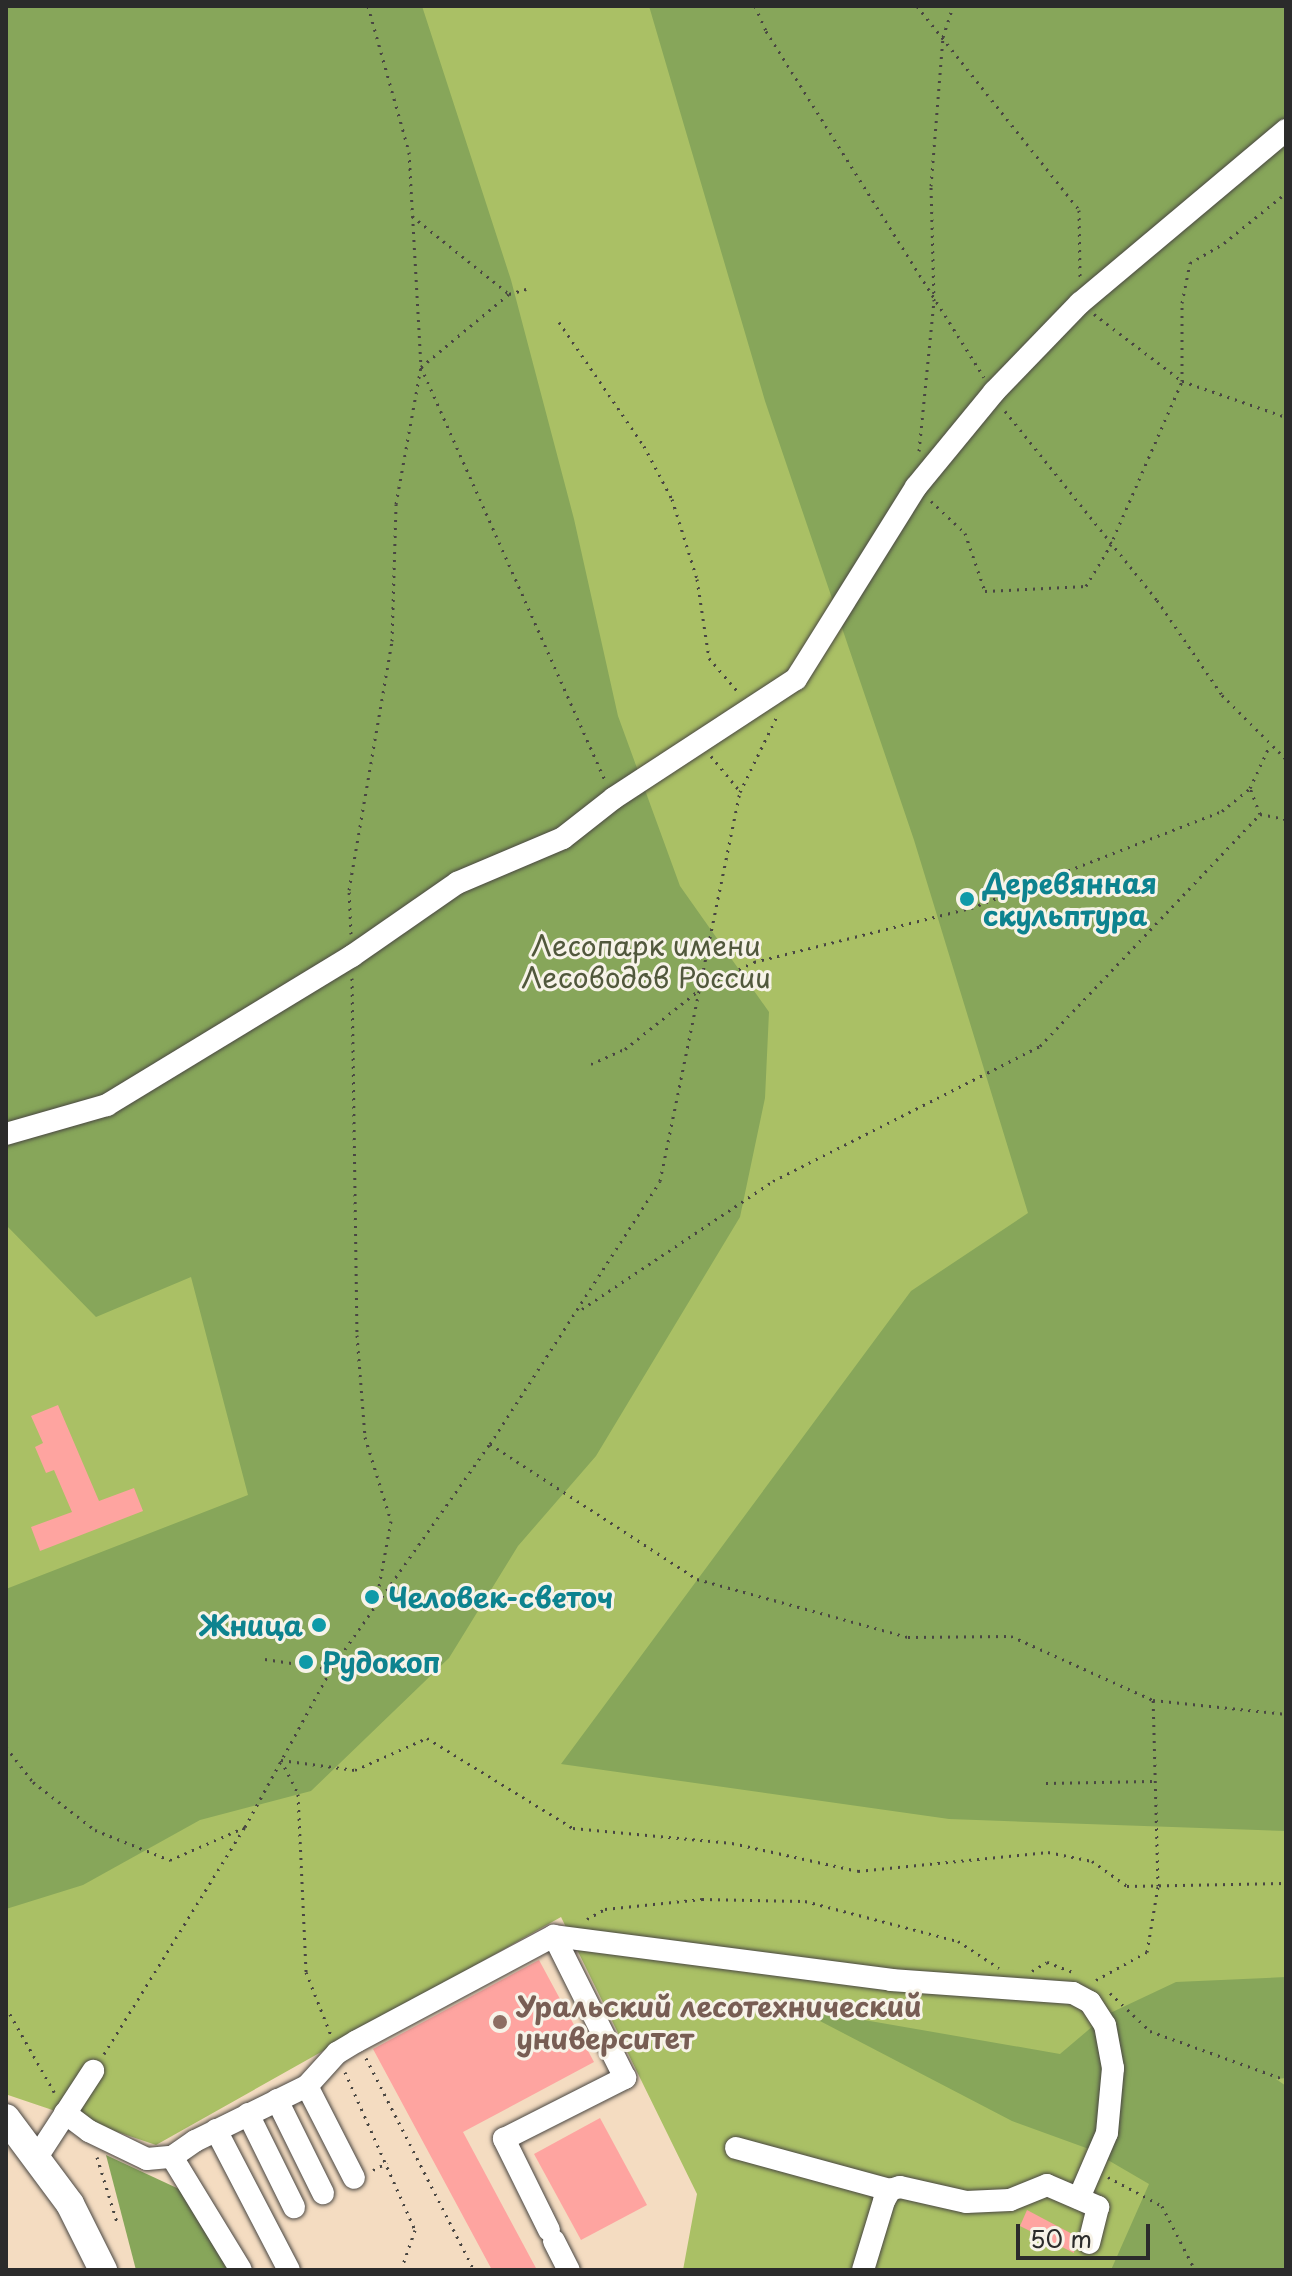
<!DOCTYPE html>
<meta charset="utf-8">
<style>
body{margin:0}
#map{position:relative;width:1292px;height:2276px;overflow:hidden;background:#f4dcc1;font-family:"Playpen Sans",sans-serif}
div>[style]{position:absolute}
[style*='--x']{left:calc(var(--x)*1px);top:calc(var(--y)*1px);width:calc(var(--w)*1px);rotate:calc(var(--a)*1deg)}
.green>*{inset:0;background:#aac065}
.forest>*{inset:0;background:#87a65a}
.building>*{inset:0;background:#fea4a0}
.path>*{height:3px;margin-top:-1.5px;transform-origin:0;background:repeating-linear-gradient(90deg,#494642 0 2px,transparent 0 8px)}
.roads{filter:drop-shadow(0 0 2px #494642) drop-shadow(0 0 2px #494642)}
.minor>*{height:22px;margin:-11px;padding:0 11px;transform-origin:11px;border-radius:11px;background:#fff}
.major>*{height:28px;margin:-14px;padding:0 14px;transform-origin:14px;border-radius:14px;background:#fff}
.dots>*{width:22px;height:22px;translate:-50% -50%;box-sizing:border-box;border:4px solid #f7f3e8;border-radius:50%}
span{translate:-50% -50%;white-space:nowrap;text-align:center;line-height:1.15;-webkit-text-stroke:6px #f7f3e8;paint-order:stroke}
.culture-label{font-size:28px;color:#0d838f;font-weight:700}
.left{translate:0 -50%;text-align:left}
.right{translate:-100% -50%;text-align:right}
.park-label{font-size:28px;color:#51583c}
.education-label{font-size:28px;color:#785e54;font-weight:700}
.frame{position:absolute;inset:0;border:8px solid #2b2b2b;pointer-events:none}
.scale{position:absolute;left:1016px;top:2224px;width:134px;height:36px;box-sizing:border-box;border:4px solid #2b2b2b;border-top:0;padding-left:10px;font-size:24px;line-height:28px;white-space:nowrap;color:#2b2b2b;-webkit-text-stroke:6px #f7f3e8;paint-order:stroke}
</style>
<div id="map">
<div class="green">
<div style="clip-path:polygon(6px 6px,1286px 6px,1286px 2270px,683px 2270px,697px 2194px,561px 1917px,156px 2145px,8px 2095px)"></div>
</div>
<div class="forest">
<div style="clip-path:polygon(6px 6px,422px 6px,511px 280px,574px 519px,618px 716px,680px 886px,769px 1012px,765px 1098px,740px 1217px,596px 1456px,518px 1546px,449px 1658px,311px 1791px,200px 1820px,83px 1885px,6px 1909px,6px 1589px,248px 1495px,191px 1277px,96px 1317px,6px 1225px)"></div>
<div style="clip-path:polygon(649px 6px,1286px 6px,1286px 1831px,949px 1819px,561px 1764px,911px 1291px,1028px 1213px,914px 840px,765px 401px)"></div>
<div style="clip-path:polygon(1286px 1977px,1286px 2078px,1276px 2079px,1286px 2086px,1286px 2270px,1111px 2270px,1149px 2184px,1089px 2149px,1012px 2121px,795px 2008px,1060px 2054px,1106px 2015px,1176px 1982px)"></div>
<div style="clip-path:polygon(106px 2155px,179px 2189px,230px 2270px,136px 2270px)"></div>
</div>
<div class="building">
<div style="clip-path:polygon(58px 1405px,99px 1501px,134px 1488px,143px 1511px,40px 1551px,31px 1527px,72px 1512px,54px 1470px,46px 1473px,35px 1447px,43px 1443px,31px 1416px)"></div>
<div style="clip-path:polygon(539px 1960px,594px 2062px,463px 2132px,537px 2270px,492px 2270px,373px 2049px)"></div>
<div style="clip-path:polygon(600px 2118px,647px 2205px,581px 2240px,534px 2154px)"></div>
<div style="clip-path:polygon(1027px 2210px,1076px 2236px,1074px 2253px,1020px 2226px)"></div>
</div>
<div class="path">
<div style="--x:368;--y:6;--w:152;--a:74.3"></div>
<div style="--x:409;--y:152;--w:215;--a:86.8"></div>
<div style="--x:421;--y:367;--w:452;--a:66"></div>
<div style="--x:755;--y:6;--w:27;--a:66"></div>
<div style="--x:766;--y:31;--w:409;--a:57.8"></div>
<div style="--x:917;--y:6;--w:260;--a:51.5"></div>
<div style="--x:1079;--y:210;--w:67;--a:89.1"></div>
<div style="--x:412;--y:216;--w:124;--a:38.8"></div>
<div style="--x:1094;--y:314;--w:111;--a:37.3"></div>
<div style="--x:1182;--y:381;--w:110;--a:19.1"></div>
<div style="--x:559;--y:322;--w:150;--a:55.6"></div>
<div style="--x:644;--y:446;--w:60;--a:62.2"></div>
<div style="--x:672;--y:499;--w:84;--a:72.6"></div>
<div style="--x:697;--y:579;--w:80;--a:81.4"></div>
<div style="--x:709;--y:658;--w:46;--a:49.4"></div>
<div style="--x:1005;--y:411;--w:243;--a:51.2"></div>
<div style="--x:1157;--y:600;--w:115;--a:55.6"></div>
<div style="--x:1222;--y:695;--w:91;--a:45"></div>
<div style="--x:919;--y:451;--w:151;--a:-84.3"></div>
<div style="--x:934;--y:301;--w:115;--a:-91.5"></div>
<div style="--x:931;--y:186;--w:149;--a:-85.4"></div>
<div style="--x:943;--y:37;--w:33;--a:-72"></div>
<div style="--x:931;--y:501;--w:47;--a:43.3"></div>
<div style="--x:965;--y:533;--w:61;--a:71"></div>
<div style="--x:985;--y:591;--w:101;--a:-2.8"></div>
<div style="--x:1086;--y:586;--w:47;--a:-59"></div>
<div style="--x:1110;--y:546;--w:180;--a:-66.4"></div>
<div style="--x:1182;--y:381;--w:78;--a:-90"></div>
<div style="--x:1182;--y:303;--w:41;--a:-78.7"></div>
<div style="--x:1190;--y:263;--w:39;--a:-30"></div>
<div style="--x:1224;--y:243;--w:80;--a:-38.9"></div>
<div style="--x:711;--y:756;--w:44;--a:50.5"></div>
<div style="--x:1260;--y:814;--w:28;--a:-111"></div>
<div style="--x:1250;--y:788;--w:45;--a:-65.1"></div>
<div style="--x:1260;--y:814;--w:26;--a:11"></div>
<div style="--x:351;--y:934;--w:44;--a:-92.6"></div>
<div style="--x:349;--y:890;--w:253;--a:-80.2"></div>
<div style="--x:392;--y:641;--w:137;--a:-88.3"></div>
<div style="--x:396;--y:504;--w:139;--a:-79.7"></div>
<div style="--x:421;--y:367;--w:114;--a:-39.7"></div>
<div style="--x:509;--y:294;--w:18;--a:-16"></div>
<div style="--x:352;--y:978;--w:357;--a:89.2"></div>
<div style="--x:357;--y:1335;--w:102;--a:85.5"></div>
<div style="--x:365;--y:1437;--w:88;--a:72.8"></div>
<div style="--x:391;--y:1521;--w:77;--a:100.4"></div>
<div style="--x:591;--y:1064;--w:37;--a:-24"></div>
<div style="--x:625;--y:1049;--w:100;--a:-38.5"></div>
<div style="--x:703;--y:987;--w:57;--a:-26.1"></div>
<div style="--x:754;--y:962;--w:224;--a:-14"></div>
<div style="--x:971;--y:908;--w:269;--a:-21.1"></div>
<div style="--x:1222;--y:811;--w:36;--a:-39"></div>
<div style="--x:582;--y:1309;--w:230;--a:-33.8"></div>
<div style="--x:773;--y:1181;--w:299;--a:-26.8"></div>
<div style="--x:1040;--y:1046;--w:320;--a:-46.5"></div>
<div style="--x:490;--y:1444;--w:247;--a:33.1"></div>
<div style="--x:697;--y:1579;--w:219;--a:15.4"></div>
<div style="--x:908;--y:1637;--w:103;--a:-0.6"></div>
<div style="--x:1011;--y:1636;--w:156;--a:24.3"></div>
<div style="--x:1153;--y:1700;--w:134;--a:6"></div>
<div style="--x:265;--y:1659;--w:67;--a:8.6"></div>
<div style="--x:6;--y:1747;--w:44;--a:52.4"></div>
<div style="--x:33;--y:1782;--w:78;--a:37.7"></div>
<div style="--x:95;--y:1830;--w:81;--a:21.8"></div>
<div style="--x:170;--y:1860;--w:82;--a:-23.7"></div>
<div style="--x:281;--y:1760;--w:75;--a:7.7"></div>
<div style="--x:355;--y:1770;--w:79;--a:-24"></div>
<div style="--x:427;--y:1738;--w:172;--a:31.7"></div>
<div style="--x:573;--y:1828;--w:160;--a:5.4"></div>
<div style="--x:732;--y:1843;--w:129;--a:12.5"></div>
<div style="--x:858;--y:1871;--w:191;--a:-5.7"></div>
<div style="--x:1048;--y:1852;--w:45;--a:11.6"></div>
<div style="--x:1092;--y:1861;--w:43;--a:35.5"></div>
<div style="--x:1127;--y:1886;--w:159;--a:-1.1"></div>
<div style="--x:281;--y:1760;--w:38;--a:63"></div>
<div style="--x:298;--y:1794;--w:178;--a:87.4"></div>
<div style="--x:306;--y:1972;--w:68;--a:68.4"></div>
<div style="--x:1046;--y:1783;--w:106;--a:-1.1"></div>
<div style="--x:587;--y:1919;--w:21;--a:-29"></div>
<div style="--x:605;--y:1909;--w:98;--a:-5.9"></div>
<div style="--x:702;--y:1899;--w:103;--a:1.1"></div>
<div style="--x:805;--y:1901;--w:158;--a:14.7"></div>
<div style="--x:958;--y:1941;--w:49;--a:33.4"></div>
<div style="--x:1032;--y:1971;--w:17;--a:-31"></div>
<div style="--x:1047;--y:1962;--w:28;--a:21"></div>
<div style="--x:1096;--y:1980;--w:58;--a:-28.8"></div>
<div style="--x:1147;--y:1952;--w:67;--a:-80.5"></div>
<div style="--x:1158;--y:1886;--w:186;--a:-91.5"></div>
<div style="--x:1110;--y:1993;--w:55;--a:43.5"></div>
<div style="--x:1150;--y:2031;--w:145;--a:19.8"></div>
<div style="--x:6;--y:2007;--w:98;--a:60.5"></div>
<div style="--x:104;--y:2054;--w:267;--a:-58.2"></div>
<div style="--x:245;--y:1827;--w:180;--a:-61.4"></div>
<div style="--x:331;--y:1669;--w:276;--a:-54.8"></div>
<div style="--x:490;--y:1444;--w:313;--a:-57.1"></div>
<div style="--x:660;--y:1181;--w:397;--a:-78.4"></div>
<div style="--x:740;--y:792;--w:87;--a:-64"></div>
<div style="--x:366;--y:2058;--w:238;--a:63"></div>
<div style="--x:345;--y:2072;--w:173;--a:66.1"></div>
<div style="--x:415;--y:2230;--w:42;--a:109.3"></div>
<div style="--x:97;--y:2157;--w:68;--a:72.9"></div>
<div style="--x:373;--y:2170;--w:16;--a:-27"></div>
<div style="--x:1108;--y:2177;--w:61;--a:28.2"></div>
<div style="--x:1162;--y:2206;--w:72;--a:62.7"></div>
</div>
<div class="roads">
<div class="minor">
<div style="--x:6;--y:1134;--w:105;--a:-16"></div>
<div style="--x:107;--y:1105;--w:287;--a:-31.3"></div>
<div style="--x:352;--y:956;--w:128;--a:-34.8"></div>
<div style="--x:457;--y:883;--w:115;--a:-23"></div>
<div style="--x:563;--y:838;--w:65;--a:-38.1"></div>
<div style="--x:614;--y:798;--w:217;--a:-33.2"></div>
<div style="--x:796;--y:679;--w:226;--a:-58"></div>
<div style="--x:916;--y:487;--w:123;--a:-50.6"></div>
<div style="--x:994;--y:392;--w:124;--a:-46"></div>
<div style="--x:1080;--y:303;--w:269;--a:-40"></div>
<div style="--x:307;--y:2086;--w:103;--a:62.9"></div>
<div style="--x:277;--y:2100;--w:104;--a:63.7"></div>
<div style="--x:65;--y:2113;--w:30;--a:37"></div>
<div style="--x:89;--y:2131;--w:64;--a:25.8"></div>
<div style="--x:147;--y:2159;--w:25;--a:-5"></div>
<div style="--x:172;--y:2157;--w:132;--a:58.6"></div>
<div style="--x:248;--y:2114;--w:104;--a:63.7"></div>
<div style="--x:216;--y:2130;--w:158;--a:62.5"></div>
<div style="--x:736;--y:2148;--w:160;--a:15.3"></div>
<div style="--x:37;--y:2157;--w:103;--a:-56.9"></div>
<div style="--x:172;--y:2157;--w:28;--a:-35"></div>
<div style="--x:195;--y:2141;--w:125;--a:-26.2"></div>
<div style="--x:307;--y:2086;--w:45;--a:-47.7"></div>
<div style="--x:337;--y:2053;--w:23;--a:-31"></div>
<div style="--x:357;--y:2041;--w:223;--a:-28.1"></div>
<div style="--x:554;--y:1936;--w:340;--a:7.4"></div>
<div style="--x:891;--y:1980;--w:182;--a:4.1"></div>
<div style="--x:1073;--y:1993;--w:19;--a:28"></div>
<div style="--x:1090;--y:2002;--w:27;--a:57"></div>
<div style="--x:1105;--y:2025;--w:44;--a:79.5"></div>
<div style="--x:1113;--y:2068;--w:65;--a:95.3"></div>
<div style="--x:1107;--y:2133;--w:71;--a:113.3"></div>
<div style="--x:549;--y:2230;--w:102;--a:-116.3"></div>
<div style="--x:504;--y:2139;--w:136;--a:-26.8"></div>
<div style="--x:625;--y:2078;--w:159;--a:-116.6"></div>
<div style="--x:554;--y:2241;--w:33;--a:63"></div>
<div style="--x:863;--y:2270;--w:72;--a:-73.1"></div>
<div style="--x:884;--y:2201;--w:13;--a:-61"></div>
<div style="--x:890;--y:2190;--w:10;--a:-17"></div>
<div style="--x:900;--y:2187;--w:68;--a:12.8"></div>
<div style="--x:966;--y:2202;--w:44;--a:-2.6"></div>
<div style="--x:1010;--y:2200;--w:40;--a:-22"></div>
<div style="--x:1047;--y:2185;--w:56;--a:23.3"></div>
<div style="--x:1098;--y:2207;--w:37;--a:104"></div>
</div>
<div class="major">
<div style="--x:6;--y:2118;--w:107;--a:53.3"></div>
<div style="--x:70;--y:2204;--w:74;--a:63.4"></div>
</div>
</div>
<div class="dots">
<div style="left:967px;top:899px;background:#0f9aa8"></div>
<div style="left:372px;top:1597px;background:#0f9aa8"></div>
<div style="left:319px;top:1625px;background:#0f9aa8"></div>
<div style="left:306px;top:1662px;background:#0f9aa8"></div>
<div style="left:500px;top:2022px;background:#8d6e63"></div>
</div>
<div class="culture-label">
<span class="left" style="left:983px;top:899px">Деревянная<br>скульптура</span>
<span class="left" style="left:388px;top:1597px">Человек-светоч</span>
<span class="right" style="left:303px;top:1625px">Жница</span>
<span class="left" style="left:322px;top:1662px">Рудокоп</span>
</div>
<div class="park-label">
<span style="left:646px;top:961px">Лесопарк имени<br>Лесоводов России</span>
</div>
<div class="education-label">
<span class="left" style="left:516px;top:2022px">Уральский лесотехнический<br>университет</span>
</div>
<div class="frame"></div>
<div class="scale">50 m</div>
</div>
